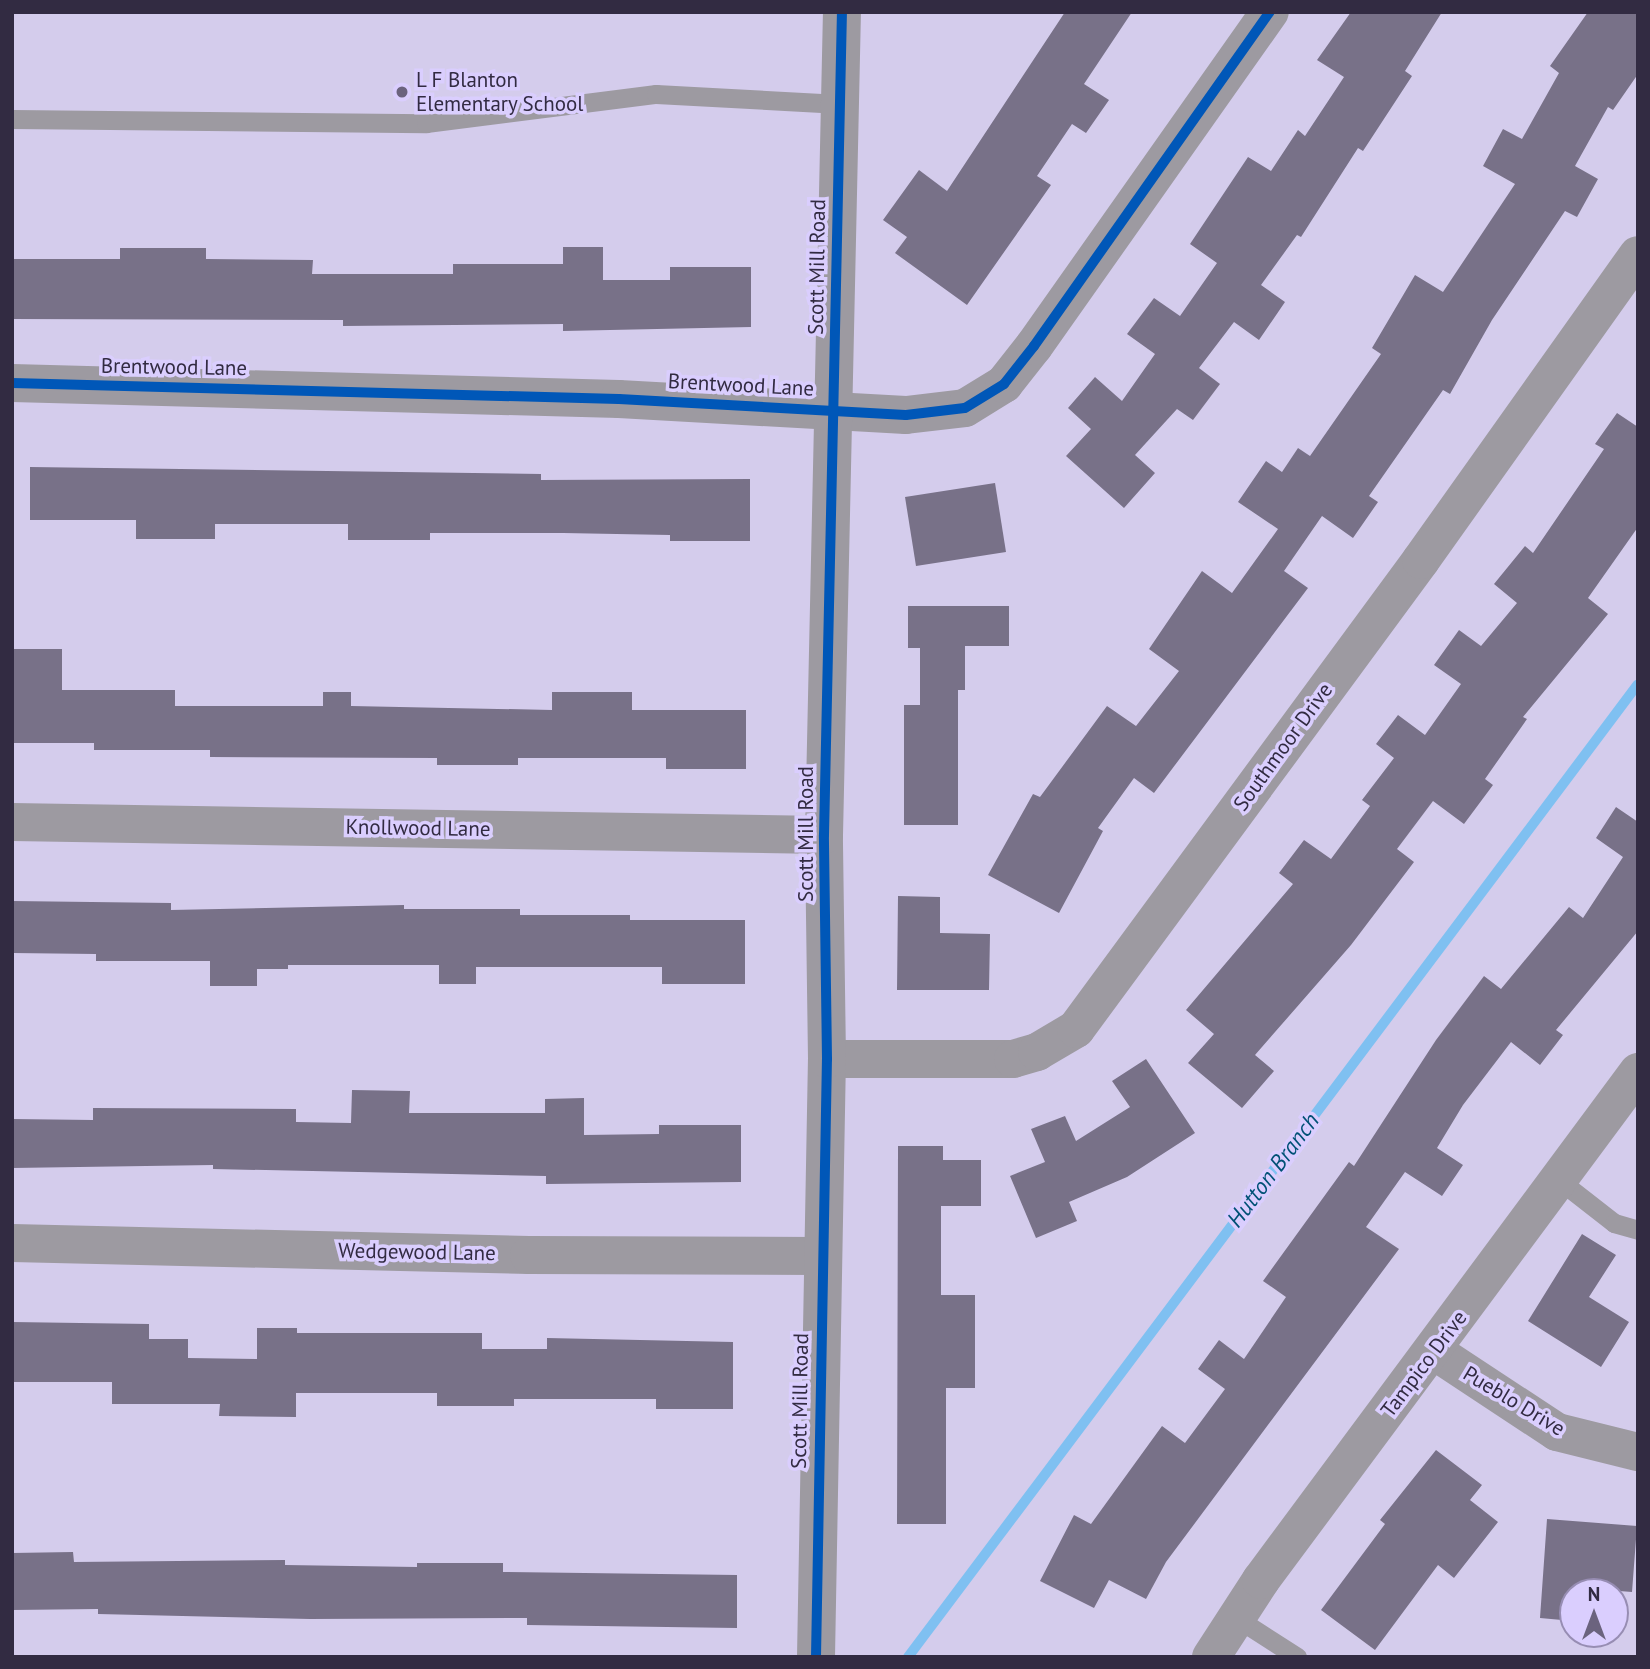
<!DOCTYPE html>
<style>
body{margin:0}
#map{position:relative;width:1650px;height:1669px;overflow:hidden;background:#d4ccec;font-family:"PT Sans",sans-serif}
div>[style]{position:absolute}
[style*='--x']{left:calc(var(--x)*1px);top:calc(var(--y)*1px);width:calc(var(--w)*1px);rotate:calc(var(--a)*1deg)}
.stream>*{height:10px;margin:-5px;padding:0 5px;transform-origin:5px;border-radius:5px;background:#7fc0f1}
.building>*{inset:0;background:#787188}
.service>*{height:19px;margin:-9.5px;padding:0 9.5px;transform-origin:9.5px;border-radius:9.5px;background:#9d9aa1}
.minor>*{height:38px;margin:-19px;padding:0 19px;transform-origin:19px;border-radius:19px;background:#9d9aa1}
.tertiary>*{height:38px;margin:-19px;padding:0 19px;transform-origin:19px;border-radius:19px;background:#9d9aa1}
.cycleway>*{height:10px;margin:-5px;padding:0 5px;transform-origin:5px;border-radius:5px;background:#0057b8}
.dots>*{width:19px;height:19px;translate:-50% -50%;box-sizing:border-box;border:4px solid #dacefe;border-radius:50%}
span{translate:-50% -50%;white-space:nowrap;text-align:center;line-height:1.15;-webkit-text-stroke:7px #dacefe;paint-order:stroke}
.poi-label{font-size:21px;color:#322b42}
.left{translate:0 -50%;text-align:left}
.street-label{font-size:21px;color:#322b42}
.water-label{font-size:23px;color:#005176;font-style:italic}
.frame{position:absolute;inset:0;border:14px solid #322b42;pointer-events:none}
.north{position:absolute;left:1559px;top:1578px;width:70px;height:70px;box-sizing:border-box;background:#dacefe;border:2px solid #978db3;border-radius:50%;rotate:0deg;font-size:19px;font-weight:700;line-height:28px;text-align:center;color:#322b42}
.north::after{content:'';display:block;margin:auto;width:24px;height:32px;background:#6b637e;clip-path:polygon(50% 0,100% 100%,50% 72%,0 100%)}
</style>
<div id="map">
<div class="stream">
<div style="--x:908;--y:1657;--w:1216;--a:-53.12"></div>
</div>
<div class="building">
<div style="clip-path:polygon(1065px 12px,1132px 12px,1084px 84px,1109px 100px,1086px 133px,1072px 124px,1037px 176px,1051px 185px,967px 305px,895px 253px,907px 237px,883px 220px,919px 170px,947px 191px)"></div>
<div style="clip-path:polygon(1351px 12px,1442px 12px,1405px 71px,1412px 76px,1363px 151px,1358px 148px,1301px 237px,1297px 235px,1261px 285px,1285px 302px,1259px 340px,1234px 322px,1199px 368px,1220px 384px,1193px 420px,1177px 409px,1135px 455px,1155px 473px,1124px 508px,1066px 456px,1091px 429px,1068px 408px,1095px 377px,1122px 401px,1155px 354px,1127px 334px,1154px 298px,1180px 316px,1217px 263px,1190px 244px,1248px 157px,1271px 171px,1298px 130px,1305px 136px,1344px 77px,1317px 60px)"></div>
<div style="clip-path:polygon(1588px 12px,1638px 12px,1638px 74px,1613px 110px,1608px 107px,1575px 166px,1598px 179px,1577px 217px,1565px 211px,1492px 320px,1450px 394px,1443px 390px,1369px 496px,1378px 502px,1353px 538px,1322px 516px,1284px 571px,1308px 588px,1154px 793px,1134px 778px,1098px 828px,1103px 831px,1059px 913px,988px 875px,1033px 794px,1040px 797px,1107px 706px,1136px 726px,1179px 671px,1149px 649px,1202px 571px,1232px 593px,1278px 529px,1238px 502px,1266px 461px,1282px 472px,1298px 448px,1310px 456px,1381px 354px,1372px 348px,1415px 275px,1443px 292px,1515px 184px,1483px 166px,1503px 129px,1522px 139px,1559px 73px,1550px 66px)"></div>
<div style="clip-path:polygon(563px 247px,603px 247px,603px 280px,670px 280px,670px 267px,751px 267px,751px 327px,563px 331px,563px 324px,343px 326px,343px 320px,12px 319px,12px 259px,120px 259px,120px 248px,206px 248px,206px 259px,313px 260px,312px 274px,453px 274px,453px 264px,563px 264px)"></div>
<div style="clip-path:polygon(1617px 413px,1638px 427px,1638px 527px,1588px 598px,1608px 614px,1523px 717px,1527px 719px,1485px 779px,1493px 785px,1464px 824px,1433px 801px,1397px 849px,1414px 862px,1351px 945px,1255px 1055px,1274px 1071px,1242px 1108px,1188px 1063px,1214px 1034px,1186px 1010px,1293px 884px,1279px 873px,1304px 840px,1331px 859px,1370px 806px,1362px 800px,1394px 758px,1376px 744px,1398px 715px,1425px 735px,1461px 684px,1434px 665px,1459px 630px,1481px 646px,1517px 603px,1494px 584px,1525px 546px,1533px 553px,1604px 449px,1595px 444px)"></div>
<div style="clip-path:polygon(30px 467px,541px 474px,541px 480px,750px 479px,750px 541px,670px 541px,670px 535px,563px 533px,430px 533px,430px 540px,348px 540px,348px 524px,215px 524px,215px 539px,136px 539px,136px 520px,30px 520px)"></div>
<div style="clip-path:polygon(995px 483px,1006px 552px,916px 566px,905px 497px)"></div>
<div style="clip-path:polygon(908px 606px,1009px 606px,1009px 646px,965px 646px,965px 690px,958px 690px,958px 825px,904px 825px,904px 705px,920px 705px,920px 648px,908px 648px)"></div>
<div style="clip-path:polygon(12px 649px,62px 649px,62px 690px,175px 690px,175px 706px,323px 706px,323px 692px,351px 692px,351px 706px,552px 710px,552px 692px,632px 692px,632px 710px,746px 710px,746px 769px,666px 769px,666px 758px,518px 758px,518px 765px,437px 765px,437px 758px,210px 757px,210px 750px,94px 750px,94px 743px,12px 743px)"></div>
<div style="clip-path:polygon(1616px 807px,1638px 822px,1638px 931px,1556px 1030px,1563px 1035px,1540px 1065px,1511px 1042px,1463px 1105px,1437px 1148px,1463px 1165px,1442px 1196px,1405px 1172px,1366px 1227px,1399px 1249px,1166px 1562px,1146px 1599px,1109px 1580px,1094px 1608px,1040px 1581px,1074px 1515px,1091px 1524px,1162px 1426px,1185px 1443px,1225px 1389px,1198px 1369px,1219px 1340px,1244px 1359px,1286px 1297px,1263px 1281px,1349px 1162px,1354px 1166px,1436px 1040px,1484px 976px,1501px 989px,1569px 907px,1583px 918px,1623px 857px,1596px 838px)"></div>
<div style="clip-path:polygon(898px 896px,940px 897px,940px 933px,990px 934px,989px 990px,897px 990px)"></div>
<div style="clip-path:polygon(12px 901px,171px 903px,171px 910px,404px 905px,404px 909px,520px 909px,520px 915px,630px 915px,630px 920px,745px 920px,745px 984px,662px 984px,662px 967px,476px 967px,476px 984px,439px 984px,439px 965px,288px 965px,288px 969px,257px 969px,257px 986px,210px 986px,210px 961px,96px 961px,96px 954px,12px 953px)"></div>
<div style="clip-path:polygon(1146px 1059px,1195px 1133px,1127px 1177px,1069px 1202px,1077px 1221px,1036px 1238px,1010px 1176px,1045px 1162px,1031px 1129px,1065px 1116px,1076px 1141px,1130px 1107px,1112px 1081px)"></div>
<div style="clip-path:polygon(352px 1090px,410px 1091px,409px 1113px,545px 1113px,545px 1099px,584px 1098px,584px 1135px,659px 1134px,659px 1125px,741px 1125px,741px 1182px,546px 1184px,546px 1176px,213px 1169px,213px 1165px,12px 1168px,12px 1119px,93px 1120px,93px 1108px,296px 1109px,296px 1122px,351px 1123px)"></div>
<div style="clip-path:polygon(898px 1146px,943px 1146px,943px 1160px,981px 1160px,981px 1206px,941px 1206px,941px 1295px,975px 1295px,975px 1388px,946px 1388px,946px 1524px,897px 1524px)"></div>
<div style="clip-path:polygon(1582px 1234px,1616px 1255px,1589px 1297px,1629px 1322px,1601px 1367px,1528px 1321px)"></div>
<div style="clip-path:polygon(12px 1322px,149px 1324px,149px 1339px,188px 1339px,188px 1358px,257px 1359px,257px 1328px,297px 1328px,297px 1333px,482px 1333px,482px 1349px,547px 1349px,547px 1338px,733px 1342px,733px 1409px,656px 1409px,656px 1399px,514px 1399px,514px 1406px,437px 1406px,437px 1393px,296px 1393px,296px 1417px,219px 1416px,220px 1404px,112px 1404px,112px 1382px,12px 1382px)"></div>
<div style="clip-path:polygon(1436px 1450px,1482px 1485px,1470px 1500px,1498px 1522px,1454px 1578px,1438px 1565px,1375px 1650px,1321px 1610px,1385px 1524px,1380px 1520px)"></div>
<div style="clip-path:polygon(1547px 1519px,1637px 1526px,1632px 1592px,1581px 1588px,1581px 1592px,1573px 1592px,1573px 1621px,1540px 1618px)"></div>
<div style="clip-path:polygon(73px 1552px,74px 1562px,285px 1560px,285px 1565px,417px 1567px,417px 1563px,503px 1563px,503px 1572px,737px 1575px,737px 1628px,527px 1625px,527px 1618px,310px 1619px,98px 1614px,98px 1609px,12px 1610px,12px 1553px)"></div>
</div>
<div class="service">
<div style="--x:12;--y:119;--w:414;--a:0.6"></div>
<div style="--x:426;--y:123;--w:232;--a:-7.2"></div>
<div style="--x:656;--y:94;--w:184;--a:3.1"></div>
<div style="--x:1559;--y:1180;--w:70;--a:38"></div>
<div style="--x:1614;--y:1223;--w:25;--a:16"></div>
<div style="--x:1235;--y:1617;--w:74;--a:32.8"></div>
</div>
<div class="minor">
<div style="--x:12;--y:383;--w:607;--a:1.51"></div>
<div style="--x:619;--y:399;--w:287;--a:3.2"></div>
<div style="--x:906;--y:415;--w:59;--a:-6.8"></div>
<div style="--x:965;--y:408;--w:46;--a:-31.6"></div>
<div style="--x:1004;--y:384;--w:48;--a:-51.7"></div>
<div style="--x:1034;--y:346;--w:409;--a:-54.8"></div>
<div style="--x:12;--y:822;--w:812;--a:0.92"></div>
<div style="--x:827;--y:1059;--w:186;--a:0"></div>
<div style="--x:1013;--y:1059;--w:25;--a:-16"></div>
<div style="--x:1037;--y:1052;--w:45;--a:-30.5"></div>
<div style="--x:1076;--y:1029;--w:582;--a:-53.66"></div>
<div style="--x:1421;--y:560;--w:374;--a:-54.6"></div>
<div style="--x:12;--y:1243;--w:517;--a:1.33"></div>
<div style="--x:529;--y:1255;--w:292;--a:0.2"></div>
<div style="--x:1434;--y:1351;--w:147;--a:33.4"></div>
<div style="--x:1557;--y:1432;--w:83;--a:13.9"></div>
<div style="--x:1211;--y:1657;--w:92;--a:-57"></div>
<div style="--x:1261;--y:1580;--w:633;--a:-53.42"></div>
</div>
<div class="tertiary">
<div style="--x:816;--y:1657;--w:598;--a:-88.95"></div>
<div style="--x:827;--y:1059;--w:224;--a:-90.8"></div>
<div style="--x:824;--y:835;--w:823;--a:-88.75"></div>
</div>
<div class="cycleway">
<div style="--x:12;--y:383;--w:607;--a:1.51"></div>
<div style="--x:619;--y:399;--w:287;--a:3.2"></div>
<div style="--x:906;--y:415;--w:59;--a:-6.8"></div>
<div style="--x:965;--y:408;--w:46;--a:-31.6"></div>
<div style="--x:1004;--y:384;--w:48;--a:-51.7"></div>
<div style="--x:1034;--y:346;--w:409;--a:-54.8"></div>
<div style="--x:816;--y:1657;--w:598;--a:-88.95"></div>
<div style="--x:827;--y:1059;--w:224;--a:-90.8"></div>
<div style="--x:824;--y:835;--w:823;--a:-88.75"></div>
</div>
<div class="dots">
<div style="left:402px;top:92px;background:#6b637e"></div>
</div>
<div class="poi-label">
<span class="left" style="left:416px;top:92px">L F Blanton<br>Elementary School</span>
</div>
<div class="street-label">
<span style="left:817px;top:267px;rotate:-89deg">Scott Mill Road</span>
<span style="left:174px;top:367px;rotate:1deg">Brentwood Lane</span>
<span style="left:741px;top:385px;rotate:3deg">Brentwood Lane</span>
<span style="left:1283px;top:747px;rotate:-54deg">Southmoor Drive</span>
<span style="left:418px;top:828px;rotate:1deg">Knollwood Lane</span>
<span style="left:806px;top:834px;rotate:-90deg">Scott Mill Road</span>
<span style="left:417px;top:1252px;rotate:1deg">Wedgewood Lane</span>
<span style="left:1424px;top:1364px;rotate:-53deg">Tampico Drive</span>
<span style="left:800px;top:1401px;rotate:-89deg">Scott Mill Road</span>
<span style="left:1514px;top:1401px;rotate:31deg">Pueblo Drive</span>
</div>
<div class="water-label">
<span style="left:1273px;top:1170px;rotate:-53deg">Hutton Branch</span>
</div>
<div class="frame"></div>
<div class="north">N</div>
</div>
